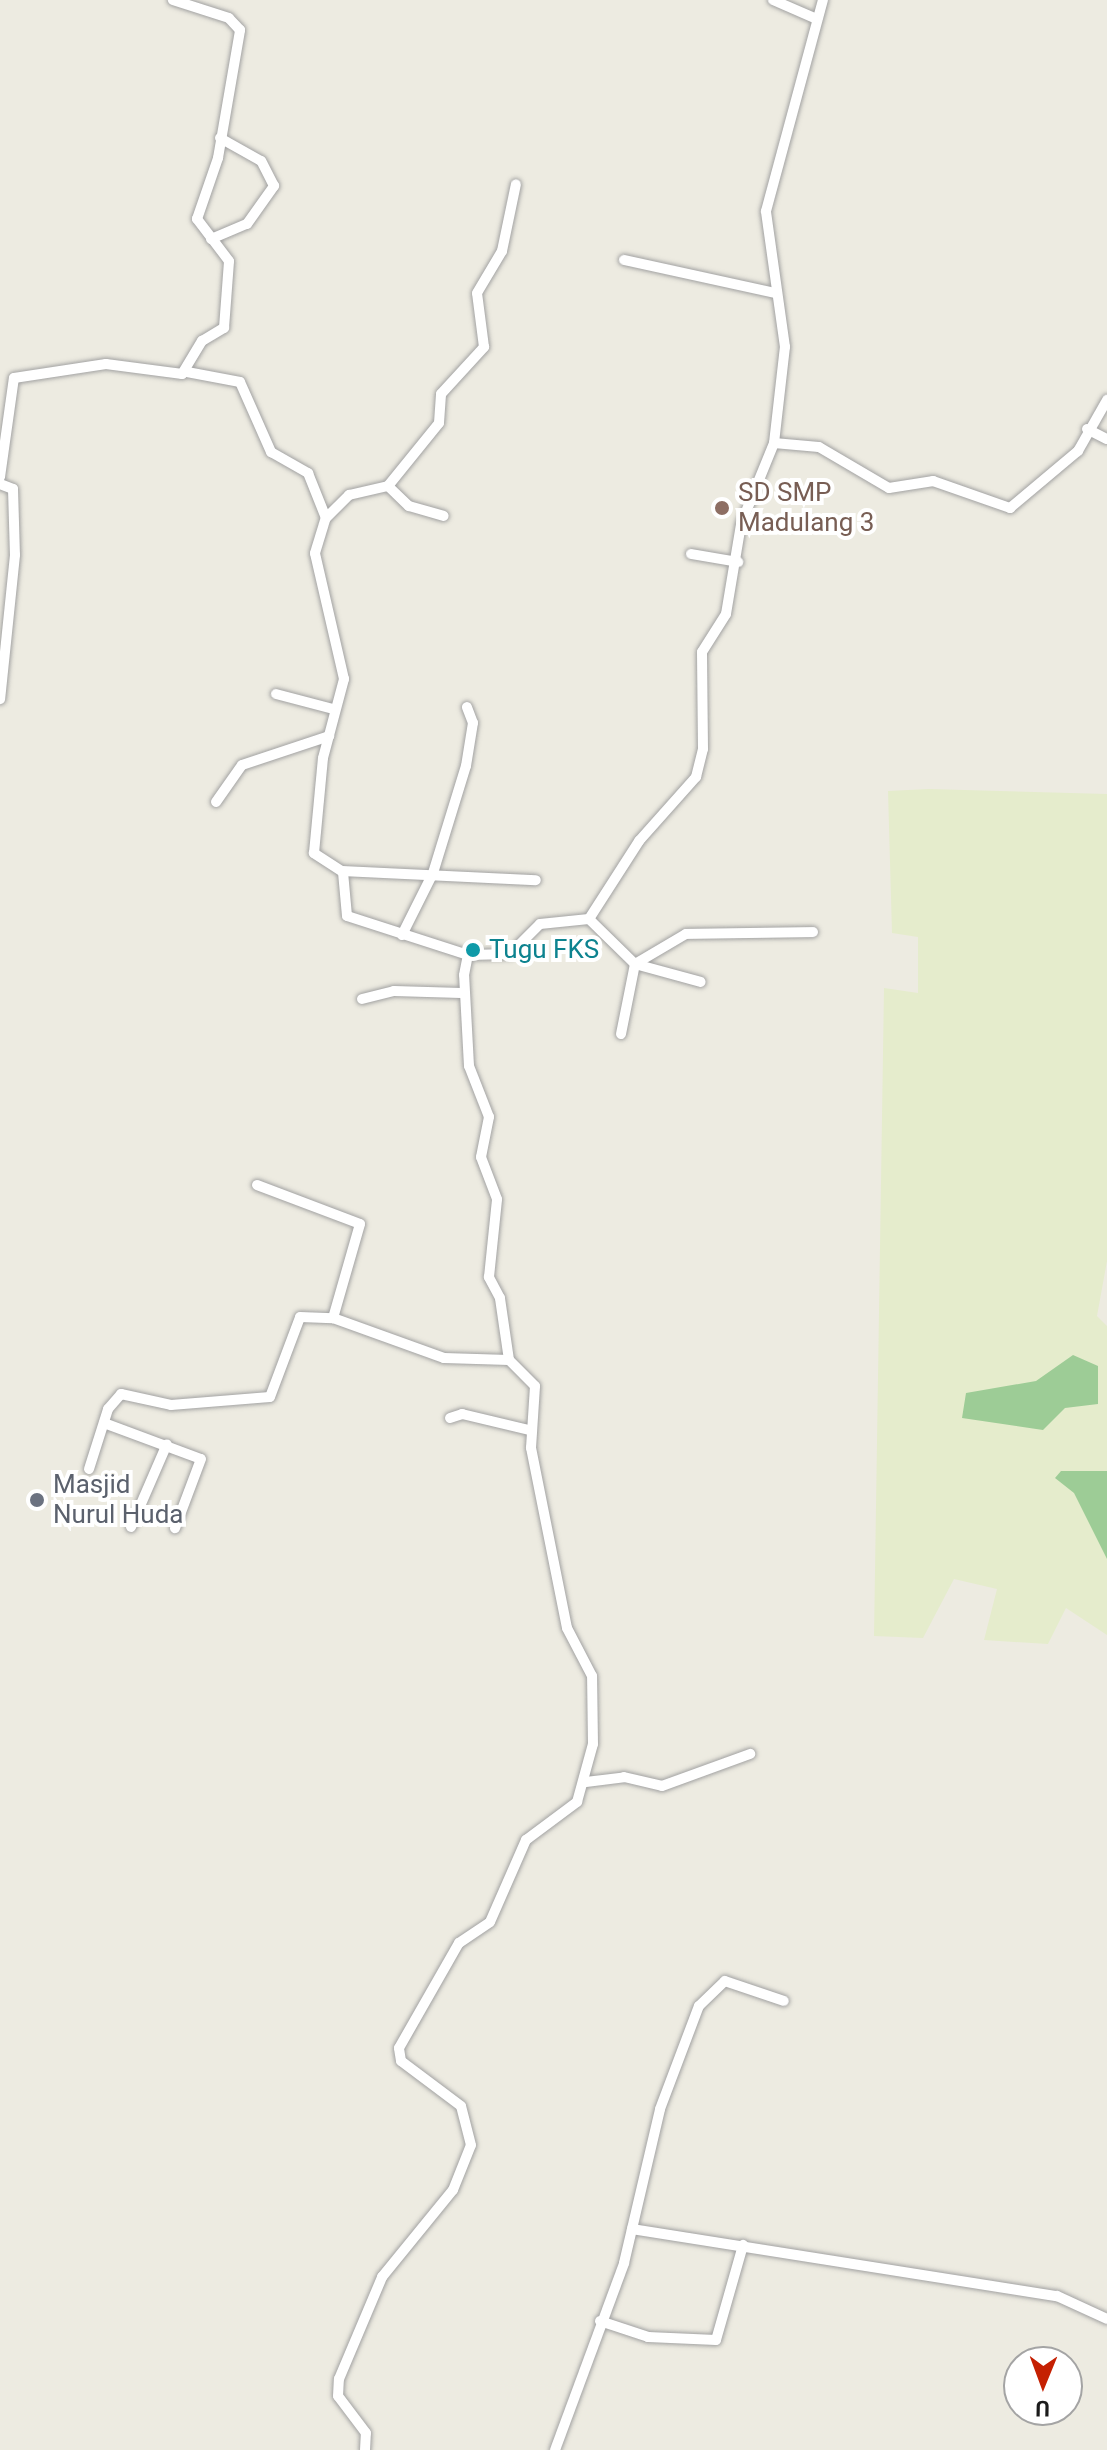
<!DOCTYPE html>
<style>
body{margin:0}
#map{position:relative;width:1107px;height:2450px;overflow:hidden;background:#edebe1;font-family:Roboto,sans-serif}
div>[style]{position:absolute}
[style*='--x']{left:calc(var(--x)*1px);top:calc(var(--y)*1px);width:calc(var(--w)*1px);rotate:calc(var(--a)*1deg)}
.farmland>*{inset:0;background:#e5eccc}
.forest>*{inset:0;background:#9dcc96}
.roads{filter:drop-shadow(0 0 2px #a2a2a2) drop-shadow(0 0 2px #a2a2a2)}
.street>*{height:10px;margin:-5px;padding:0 5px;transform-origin:5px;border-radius:5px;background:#fff}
.dots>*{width:22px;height:22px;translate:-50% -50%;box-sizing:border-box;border:4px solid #fff;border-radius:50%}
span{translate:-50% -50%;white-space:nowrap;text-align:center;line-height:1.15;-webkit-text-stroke:8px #fff;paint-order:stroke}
.education-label{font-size:26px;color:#785e54}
.left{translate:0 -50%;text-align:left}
.culture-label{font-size:26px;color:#0d838f}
.worship-label{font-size:26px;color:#5b616d}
.north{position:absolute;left:1003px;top:2346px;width:80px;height:80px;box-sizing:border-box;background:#fff;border:2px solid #a4a4a4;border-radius:50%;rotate:181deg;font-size:22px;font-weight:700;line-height:32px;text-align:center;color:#1b1b1b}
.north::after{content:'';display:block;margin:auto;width:28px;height:36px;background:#c52002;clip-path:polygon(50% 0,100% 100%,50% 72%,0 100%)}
</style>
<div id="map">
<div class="farmland">
<div style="clip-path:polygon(929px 789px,1107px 794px,1107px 1261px,1097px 1316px,1107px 1326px,1107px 1635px,1066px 1608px,1048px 1644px,984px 1640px,997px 1589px,954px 1579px,923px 1638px,874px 1636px,884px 988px,918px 993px,918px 937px,892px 933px,888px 791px)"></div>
</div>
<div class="forest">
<div style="clip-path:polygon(1073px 1355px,1098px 1366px,1098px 1404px,1065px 1408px,1043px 1430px,962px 1418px,966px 1393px,1036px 1381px)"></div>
<div style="clip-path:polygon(1061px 1471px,1107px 1471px,1107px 1559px,1074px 1493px,1055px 1478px)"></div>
</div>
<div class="roads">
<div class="street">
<div style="--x:773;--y:0;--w:48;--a:23.4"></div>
<div style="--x:211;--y:239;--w:39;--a:-23"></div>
<div style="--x:247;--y:224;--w:47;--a:-54.6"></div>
<div style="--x:274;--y:186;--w:28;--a:-117"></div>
<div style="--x:261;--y:161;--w:47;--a:-150.7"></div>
<div style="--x:624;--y:260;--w:155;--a:12.3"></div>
<div style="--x:187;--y:372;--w:54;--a:10.7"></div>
<div style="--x:240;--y:382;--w:77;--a:66.1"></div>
<div style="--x:271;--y:452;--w:43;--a:29.6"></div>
<div style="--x:308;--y:473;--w:48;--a:68.2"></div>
<div style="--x:1087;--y:429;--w:22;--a:27"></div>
<div style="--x:774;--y:443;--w:45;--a:5.1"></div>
<div style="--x:819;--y:447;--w:81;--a:30.4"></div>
<div style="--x:889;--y:488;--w:45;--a:-9"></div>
<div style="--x:933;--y:481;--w:82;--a:19.3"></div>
<div style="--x:1010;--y:508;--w:89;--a:-40"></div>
<div style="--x:1078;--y:451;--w:59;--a:-60.4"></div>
<div style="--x:0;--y:477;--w:100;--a:-82"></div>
<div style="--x:14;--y:378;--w:93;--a:-8.7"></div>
<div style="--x:106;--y:364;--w:77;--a:7.5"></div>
<div style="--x:182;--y:374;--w:39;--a:-59"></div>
<div style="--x:202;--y:341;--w:26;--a:-31"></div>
<div style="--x:224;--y:328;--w:67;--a:-85.7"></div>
<div style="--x:229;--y:261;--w:53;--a:-127.3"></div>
<div style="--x:197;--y:219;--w:65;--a:-71"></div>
<div style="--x:218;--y:158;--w:130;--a:-80.2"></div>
<div style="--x:240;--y:30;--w:16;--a:-133"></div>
<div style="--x:229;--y:18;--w:59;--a:-162.2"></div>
<div style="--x:0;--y:484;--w:14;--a:21"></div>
<div style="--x:13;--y:489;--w:66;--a:88.3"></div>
<div style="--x:15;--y:555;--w:145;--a:95.9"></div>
<div style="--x:388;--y:486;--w:29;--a:44"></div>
<div style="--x:409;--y:506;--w:36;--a:16"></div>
<div style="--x:691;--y:554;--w:48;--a:9.7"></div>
<div style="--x:276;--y:694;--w:59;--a:14.7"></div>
<div style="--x:216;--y:802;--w:45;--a:-54.9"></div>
<div style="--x:242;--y:765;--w:92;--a:-18.4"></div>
<div style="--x:342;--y:871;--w:194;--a:2.7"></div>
<div style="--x:589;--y:919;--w:64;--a:44.4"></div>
<div style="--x:635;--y:964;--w:68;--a:15.3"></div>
<div style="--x:402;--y:935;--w:69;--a:-63.4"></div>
<div style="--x:433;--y:873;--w:112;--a:-72.9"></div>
<div style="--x:466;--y:766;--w:44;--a:-80.8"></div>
<div style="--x:473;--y:723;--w:17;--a:-111"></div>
<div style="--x:468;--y:955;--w:127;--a:-162.1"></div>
<div style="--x:347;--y:916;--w:44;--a:-95.2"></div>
<div style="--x:343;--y:872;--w:35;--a:-147"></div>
<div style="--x:314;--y:853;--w:95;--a:-84.6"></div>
<div style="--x:323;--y:758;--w:82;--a:-75.1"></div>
<div style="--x:344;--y:679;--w:129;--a:-103"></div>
<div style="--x:315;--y:553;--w:37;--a:-73"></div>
<div style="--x:326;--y:518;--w:33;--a:-45"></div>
<div style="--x:349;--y:495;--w:40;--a:-13"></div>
<div style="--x:388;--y:486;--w:81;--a:-51"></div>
<div style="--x:439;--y:423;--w:29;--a:-86"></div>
<div style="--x:441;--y:394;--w:64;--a:-47.5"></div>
<div style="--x:484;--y:347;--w:54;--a:-97.4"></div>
<div style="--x:477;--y:293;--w:49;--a:-59.2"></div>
<div style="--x:502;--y:251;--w:68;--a:-78.2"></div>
<div style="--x:362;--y:999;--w:33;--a:-14"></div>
<div style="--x:394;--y:991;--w:67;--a:1.7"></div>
<div style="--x:621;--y:1034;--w:71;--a:-78.7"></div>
<div style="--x:635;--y:964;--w:59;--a:-30.5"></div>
<div style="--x:686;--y:934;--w:127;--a:-0.9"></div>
<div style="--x:257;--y:1185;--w:110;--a:20.7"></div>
<div style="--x:360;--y:1224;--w:98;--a:106"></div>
<div style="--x:450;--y:1418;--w:13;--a:-18"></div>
<div style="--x:462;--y:1414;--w:69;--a:13.4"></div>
<div style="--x:104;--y:1423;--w:103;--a:20.4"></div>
<div style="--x:201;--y:1459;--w:74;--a:110.6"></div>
<div style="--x:89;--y:1469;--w:63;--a:-72.4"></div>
<div style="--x:108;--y:1409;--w:20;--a:-49"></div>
<div style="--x:121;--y:1394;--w:51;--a:12.4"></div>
<div style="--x:171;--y:1405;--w:99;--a:-4.6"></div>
<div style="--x:270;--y:1397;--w:85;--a:-69.4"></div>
<div style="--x:300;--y:1317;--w:33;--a:2"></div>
<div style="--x:333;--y:1318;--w:118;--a:19.8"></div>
<div style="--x:444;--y:1358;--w:65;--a:1.8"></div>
<div style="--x:131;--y:1527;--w:90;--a:-66.6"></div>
<div style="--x:586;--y:1782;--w:38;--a:-7"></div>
<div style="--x:624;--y:1777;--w:39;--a:13"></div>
<div style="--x:662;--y:1786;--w:94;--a:-20"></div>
<div style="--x:632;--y:2229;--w:430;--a:9"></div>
<div style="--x:1057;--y:2296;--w:55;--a:24.7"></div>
<div style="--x:600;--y:2321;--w:51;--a:18.4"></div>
<div style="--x:648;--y:2337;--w:68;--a:2.5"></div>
<div style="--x:716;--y:2340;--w:99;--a:-74.1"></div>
<div style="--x:365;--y:2450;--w:17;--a:-87"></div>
<div style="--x:366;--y:2433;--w:46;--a:-127.1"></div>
<div style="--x:338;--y:2396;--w:17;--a:-87"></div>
<div style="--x:339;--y:2379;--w:111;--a:-67.1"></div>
<div style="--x:382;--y:2277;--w:112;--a:-50.8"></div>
<div style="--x:453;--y:2190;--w:48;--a:-68.2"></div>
<div style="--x:471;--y:2145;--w:40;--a:-104.4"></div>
<div style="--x:461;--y:2106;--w:75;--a:-143.1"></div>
<div style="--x:401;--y:2061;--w:13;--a:-99"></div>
<div style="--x:399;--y:2048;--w:121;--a:-60.3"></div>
<div style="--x:459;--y:1943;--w:37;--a:-34"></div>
<div style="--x:490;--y:1922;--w:90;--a:-66.3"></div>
<div style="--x:526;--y:1840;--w:64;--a:-36.7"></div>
<div style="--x:577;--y:1802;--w:60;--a:-74.6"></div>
<div style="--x:593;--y:1744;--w:68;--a:-90.8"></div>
<div style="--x:592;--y:1676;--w:54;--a:-117.5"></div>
<div style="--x:567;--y:1628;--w:184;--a:-101.3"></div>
<div style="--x:531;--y:1448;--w:62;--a:-86.3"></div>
<div style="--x:535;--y:1386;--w:37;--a:-135"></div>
<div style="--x:509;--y:1360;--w:63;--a:-98.3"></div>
<div style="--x:500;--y:1298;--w:24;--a:-118"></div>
<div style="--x:489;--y:1277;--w:78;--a:-84.1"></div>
<div style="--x:497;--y:1199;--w:45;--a:-110.9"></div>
<div style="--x:481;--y:1157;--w:41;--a:-78.7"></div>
<div style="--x:489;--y:1117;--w:55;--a:-111.4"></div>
<div style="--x:469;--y:1066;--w:91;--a:-93.1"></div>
<div style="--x:464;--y:975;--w:20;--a:-79"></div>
<div style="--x:468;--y:955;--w:42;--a:-1.4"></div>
<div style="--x:510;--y:954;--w:42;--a:-45"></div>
<div style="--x:540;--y:924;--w:49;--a:-5.8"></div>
<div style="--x:589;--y:919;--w:93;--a:-57.3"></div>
<div style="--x:639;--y:841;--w:86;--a:-48.3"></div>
<div style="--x:696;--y:777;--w:29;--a:-76"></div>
<div style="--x:703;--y:749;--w:97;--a:-90.6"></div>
<div style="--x:702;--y:652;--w:45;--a:-57.7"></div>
<div style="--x:726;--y:614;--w:91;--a:-80.5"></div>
<div style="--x:741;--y:524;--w:87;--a:-67.8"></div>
<div style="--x:774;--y:443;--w:97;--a:-83.5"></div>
<div style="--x:785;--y:347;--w:137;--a:-98"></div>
<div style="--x:766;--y:211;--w:219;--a:-74.9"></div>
<div style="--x:555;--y:2450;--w:199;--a:-69.7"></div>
<div style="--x:624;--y:2263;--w:158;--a:-76.8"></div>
<div style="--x:660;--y:2109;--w:110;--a:-69.3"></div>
<div style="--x:699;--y:2006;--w:36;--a:-44"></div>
<div style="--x:725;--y:1981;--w:62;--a:18.7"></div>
</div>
</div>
<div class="dots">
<div style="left:722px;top:508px;background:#8d6e63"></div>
<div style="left:473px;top:950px;background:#0f9aa8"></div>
<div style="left:37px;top:1500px;background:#6b7280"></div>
</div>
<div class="education-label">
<span class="left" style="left:738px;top:508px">SD SMP<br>Madulang 3</span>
</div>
<div class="culture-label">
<span class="left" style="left:489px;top:950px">Tugu FKS</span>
</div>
<div class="worship-label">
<span class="left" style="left:53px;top:1500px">Masjid<br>Nurul Huda</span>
</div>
<div class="north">U</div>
</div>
